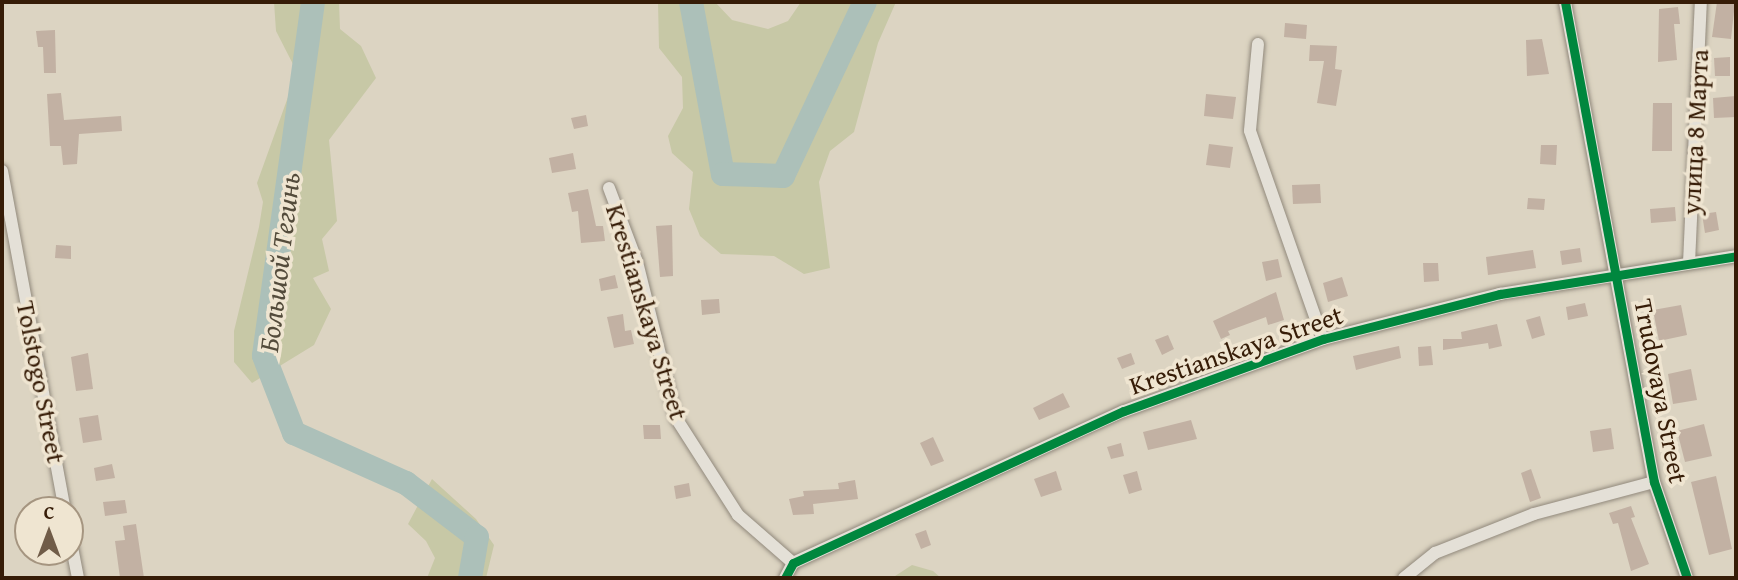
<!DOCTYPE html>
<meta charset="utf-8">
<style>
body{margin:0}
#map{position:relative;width:1738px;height:580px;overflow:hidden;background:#dcd4c2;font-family:"Gentium Book Plus",serif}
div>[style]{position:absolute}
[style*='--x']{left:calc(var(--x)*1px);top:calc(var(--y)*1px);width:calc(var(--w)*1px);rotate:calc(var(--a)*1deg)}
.green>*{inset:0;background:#c7c8a6}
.river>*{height:24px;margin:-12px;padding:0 12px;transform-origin:12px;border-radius:12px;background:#acc0b9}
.building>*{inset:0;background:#c2b1a3}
.roads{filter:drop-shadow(0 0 2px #91897c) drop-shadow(0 0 2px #91897c)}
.street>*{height:12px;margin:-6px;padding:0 6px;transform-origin:6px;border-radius:6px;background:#e4e0d7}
.cycleway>*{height:9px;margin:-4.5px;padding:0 4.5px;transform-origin:4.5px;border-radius:4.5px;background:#00873e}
span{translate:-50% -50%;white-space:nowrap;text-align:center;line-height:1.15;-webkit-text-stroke:7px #efe5d1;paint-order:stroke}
.street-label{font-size:26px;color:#361c07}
.water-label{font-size:28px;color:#534b3b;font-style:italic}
.frame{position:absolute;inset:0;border:4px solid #361c07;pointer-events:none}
.north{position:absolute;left:14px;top:496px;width:70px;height:70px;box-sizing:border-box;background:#efe5d1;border:2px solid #a59580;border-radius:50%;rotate:0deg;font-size:19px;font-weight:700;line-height:28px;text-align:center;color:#361c07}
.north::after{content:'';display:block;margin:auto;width:24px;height:32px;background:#705c48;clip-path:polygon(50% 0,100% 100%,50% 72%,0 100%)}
</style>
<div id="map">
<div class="green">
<div style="clip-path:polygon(274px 2px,339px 2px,340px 29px,361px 46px,376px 78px,329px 140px,337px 221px,322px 239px,329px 271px,313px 278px,331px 309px,314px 345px,252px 383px,234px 362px,234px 331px,259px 227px,263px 202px,257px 183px,297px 72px,276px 31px)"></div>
<div style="clip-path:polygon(658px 2px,715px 2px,732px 20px,768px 29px,788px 21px,801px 2px,896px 2px,878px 43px,854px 132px,830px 151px,819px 182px,830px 268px,804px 274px,774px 256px,721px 254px,700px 236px,689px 209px,693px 172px,672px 153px,668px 136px,683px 108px,682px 77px,659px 48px)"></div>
<div style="clip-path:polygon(432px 479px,476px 519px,494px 545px,486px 578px,427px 578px,435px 558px,426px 541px,408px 524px)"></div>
<div style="clip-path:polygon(912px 565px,933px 571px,941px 578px,892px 578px)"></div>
</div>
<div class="river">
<div style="--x:313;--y:2;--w:357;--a:97.9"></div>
<div style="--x:264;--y:356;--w:83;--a:68.7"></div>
<div style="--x:294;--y:433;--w:123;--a:24.1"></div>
<div style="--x:406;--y:483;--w:89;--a:37.3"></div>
<div style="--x:477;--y:537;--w:42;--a:99.7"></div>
<div style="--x:691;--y:2;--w:175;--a:79.5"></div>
<div style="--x:723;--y:174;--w:60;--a:1.9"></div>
<div style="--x:783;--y:176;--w:192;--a:-64.8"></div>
</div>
<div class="building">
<div style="clip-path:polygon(1717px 2px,1735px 2px,1731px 39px,1712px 37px)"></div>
<div style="clip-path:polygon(1678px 7px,1680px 24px,1674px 24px,1677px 60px,1658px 62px,1659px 9px)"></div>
<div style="clip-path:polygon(1285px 23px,1307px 25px,1306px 39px,1284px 37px)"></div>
<div style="clip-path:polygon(55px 30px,56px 73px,44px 73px,43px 47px,38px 47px,36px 31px)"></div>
<div style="clip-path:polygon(1542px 39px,1549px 74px,1527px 76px,1526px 40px)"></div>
<div style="clip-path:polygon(1310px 45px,1337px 46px,1335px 69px,1342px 70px,1336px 106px,1317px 103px,1324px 61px,1309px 61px)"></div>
<div style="clip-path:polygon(1730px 57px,1730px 76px,1715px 76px,1714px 58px)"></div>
<div style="clip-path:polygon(61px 93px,64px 120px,121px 116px,122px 131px,79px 134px,77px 164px,63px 165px,61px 146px,50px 146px,47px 94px)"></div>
<div style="clip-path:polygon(1206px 94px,1236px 97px,1233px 119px,1204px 116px)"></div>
<div style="clip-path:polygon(1736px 96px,1736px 117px,1714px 118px,1713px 98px)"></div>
<div style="clip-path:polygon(1653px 103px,1672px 103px,1672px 151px,1652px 151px)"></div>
<div style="clip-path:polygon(586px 115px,588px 126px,574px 129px,571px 118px)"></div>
<div style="clip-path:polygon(1209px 144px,1233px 147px,1230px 168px,1206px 165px)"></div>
<div style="clip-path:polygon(1541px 145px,1557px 145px,1556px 165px,1540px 164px)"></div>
<div style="clip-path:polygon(573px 153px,576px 169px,552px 173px,549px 158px)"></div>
<div style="clip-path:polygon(1320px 184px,1321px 203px,1293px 204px,1292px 185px)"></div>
<div style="clip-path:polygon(588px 189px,596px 226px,603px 226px,605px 241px,581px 243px,578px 211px,572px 212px,568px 193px)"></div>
<div style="clip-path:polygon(1528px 198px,1545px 199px,1544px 210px,1527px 209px)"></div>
<div style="clip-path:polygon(1675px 207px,1676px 221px,1651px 223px,1650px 209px)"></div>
<div style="clip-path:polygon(1716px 212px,1719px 230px,1705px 233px,1702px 214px)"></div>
<div style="clip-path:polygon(672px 225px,673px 276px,660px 277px,656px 226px)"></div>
<div style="clip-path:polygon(56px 245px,71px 246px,71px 259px,55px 258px)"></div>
<div style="clip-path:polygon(1580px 248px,1582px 262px,1562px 265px,1560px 251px)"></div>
<div style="clip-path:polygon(1533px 250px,1536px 268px,1488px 275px,1486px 257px)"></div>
<div style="clip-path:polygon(1278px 259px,1282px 277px,1266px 281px,1262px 262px)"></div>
<div style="clip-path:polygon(1423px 263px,1438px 263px,1439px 281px,1424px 282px)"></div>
<div style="clip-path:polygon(615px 275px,618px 288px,601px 291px,599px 279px)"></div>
<div style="clip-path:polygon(1342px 277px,1348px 296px,1328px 302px,1323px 283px)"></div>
<div style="clip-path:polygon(1276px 292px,1284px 320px,1268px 325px,1266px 317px,1228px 331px,1230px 335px,1221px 339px,1213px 321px)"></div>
<div style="clip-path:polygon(719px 299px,720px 313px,702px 315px,701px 300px)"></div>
<div style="clip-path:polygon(1585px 303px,1588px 316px,1568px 320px,1566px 307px)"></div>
<div style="clip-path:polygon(1681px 305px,1687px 335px,1659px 341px,1653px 310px)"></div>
<div style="clip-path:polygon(623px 314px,625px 331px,631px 330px,634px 344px,614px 348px,607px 317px)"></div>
<div style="clip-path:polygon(1540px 316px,1545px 335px,1532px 339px,1526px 320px)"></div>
<div style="clip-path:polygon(1497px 324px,1502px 346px,1489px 349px,1488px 343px,1443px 350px,1443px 339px,1462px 339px,1461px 332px)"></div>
<div style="clip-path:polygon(1168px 335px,1174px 349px,1162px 355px,1155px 340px)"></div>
<div style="clip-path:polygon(1399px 346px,1401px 358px,1356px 370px,1353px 356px)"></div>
<div style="clip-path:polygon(1431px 346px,1433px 365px,1419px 366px,1418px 347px)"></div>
<div style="clip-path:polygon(88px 353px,93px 389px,76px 391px,71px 357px)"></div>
<div style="clip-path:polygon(1131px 353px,1135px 364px,1122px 369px,1117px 358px)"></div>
<div style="clip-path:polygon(1691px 369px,1697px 400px,1673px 404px,1668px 374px)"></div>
<div style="clip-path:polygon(1063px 393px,1070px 407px,1039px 420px,1033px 408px)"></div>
<div style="clip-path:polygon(98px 415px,102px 440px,83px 443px,79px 418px)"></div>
<div style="clip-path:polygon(1191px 420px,1197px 439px,1148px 450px,1143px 432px)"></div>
<div style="clip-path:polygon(1704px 424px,1712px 456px,1685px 462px,1677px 431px)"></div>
<div style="clip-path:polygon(643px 425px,660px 425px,661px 439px,644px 439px)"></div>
<div style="clip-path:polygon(1611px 428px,1614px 449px,1593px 452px,1590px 431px)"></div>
<div style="clip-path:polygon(933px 437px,944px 461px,931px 466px,920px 443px)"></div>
<div style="clip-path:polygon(1121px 443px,1124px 456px,1111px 459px,1107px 447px)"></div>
<div style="clip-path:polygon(112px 464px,115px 478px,96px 481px,94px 468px)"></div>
<div style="clip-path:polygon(1531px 469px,1541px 498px,1530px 502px,1521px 473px)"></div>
<div style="clip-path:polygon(1056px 471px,1062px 490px,1041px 497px,1034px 479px)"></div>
<div style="clip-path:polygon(1137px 471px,1142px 490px,1129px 494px,1123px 475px)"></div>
<div style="clip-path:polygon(1716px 476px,1732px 549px,1709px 555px,1691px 482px)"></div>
<div style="clip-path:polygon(855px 480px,858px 499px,813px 504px,814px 514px,793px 515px,789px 499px,804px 496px,803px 491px,839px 489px,838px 483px)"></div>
<div style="clip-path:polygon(689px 483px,691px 496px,676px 499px,674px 486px)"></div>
<div style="clip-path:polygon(125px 500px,127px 513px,105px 516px,103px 502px)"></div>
<div style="clip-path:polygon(1631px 506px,1635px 517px,1631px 518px,1649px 564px,1631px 571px,1618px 523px,1613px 524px,1609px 513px)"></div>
<div style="clip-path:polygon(136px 524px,144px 578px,120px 578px,115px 541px,125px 540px,123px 526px)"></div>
<div style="clip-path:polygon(926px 530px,931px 545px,921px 549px,915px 534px)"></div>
</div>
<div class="roads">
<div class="street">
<div style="--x:1565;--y:2;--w:488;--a:79.5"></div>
<div style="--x:1654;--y:482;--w:102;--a:71"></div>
<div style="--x:1258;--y:44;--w:87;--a:95.3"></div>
<div style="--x:1250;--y:131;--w:220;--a:70.7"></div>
<div style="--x:2;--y:171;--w:345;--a:79.5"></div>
<div style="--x:609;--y:188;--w:79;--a:69.3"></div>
<div style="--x:637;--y:262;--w:161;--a:76"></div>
<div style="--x:676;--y:418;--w:115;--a:57.4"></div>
<div style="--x:738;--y:515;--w:73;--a:41.1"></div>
<div style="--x:1689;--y:263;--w:261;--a:-87.4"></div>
<div style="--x:70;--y:537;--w:42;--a:79"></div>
<div style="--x:785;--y:578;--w:17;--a:-62"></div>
<div style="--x:793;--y:563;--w:364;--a:-24.7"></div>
<div style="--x:1124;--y:411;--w:212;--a:-19.9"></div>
<div style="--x:1323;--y:339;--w:183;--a:-14.3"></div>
<div style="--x:1500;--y:294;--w:239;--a:-9.1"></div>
<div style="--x:1404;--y:578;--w:40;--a:-39"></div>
<div style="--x:1435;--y:553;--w:106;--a:-21.5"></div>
<div style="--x:1534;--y:514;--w:124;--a:-14.9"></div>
</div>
</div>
<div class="cycleway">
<div style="--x:1565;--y:2;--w:488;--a:79.5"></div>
<div style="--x:1654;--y:482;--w:102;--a:71"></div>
<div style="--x:785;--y:578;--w:17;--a:-62"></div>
<div style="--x:793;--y:563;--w:364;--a:-24.7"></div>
<div style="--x:1124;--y:411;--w:212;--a:-19.9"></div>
<div style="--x:1323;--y:339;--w:183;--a:-14.3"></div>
<div style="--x:1500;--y:294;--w:239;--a:-9.1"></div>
</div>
<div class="street-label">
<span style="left:1695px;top:132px;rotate:-87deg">улица 8 Марта</span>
<span style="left:647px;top:312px;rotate:73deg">Krestianskaya Street</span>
<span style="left:1236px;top:350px;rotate:-19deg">Krestianskaya Street</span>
<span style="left:41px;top:382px;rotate:79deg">Tolstogo Street</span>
<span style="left:1661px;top:391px;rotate:79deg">Trudovaya Street</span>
</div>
<div class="water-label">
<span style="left:279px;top:262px;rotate:-83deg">Большой Тегинь</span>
</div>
<div class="frame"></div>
<div class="north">С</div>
</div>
